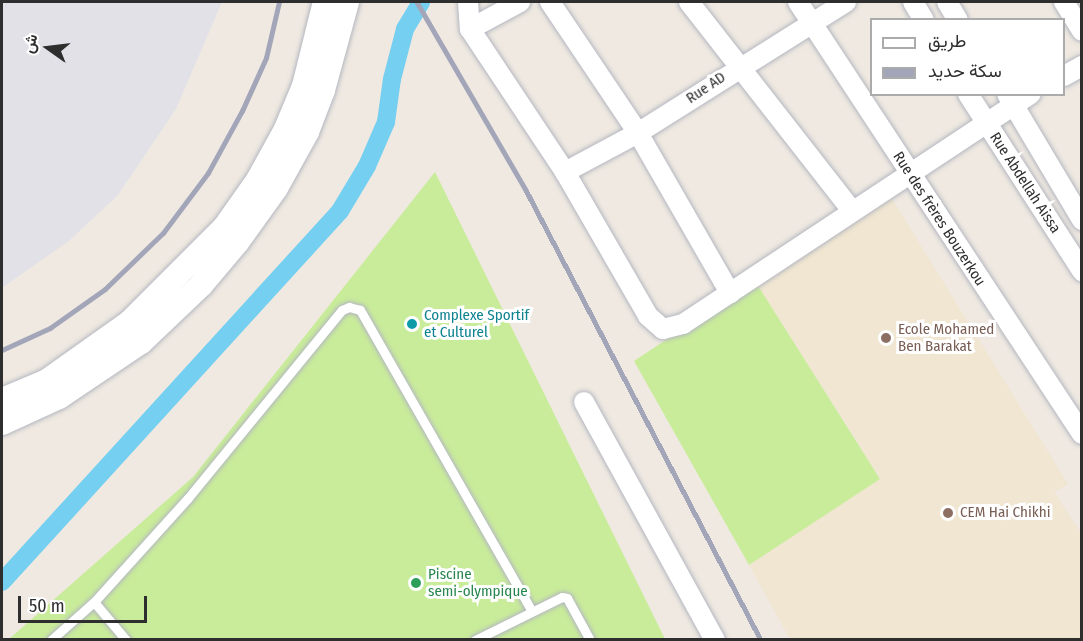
<!DOCTYPE html>
<meta charset="utf-8">
<style>
body{margin:0}
#map{position:relative;width:1083px;height:641px;overflow:hidden;background:#efe9e1;font-family:"Fira Sans Condensed",Vazirmatn,sans-serif}
div>[style]{position:absolute}
[style*='--x']{left:calc(var(--x)*1px);top:calc(var(--y)*1px);width:calc(var(--w)*1px);rotate:calc(var(--a)*1deg)}
.industrial>*{inset:0;background:#e3e1e8}
.education>*{inset:0;background:#f0e6d1}
.pitch>*{inset:0;background:#c9ec9a}
.canal>*{height:18px;margin:-9px;padding:0 9px;transform-origin:9px;border-radius:9px;background:#75cff0}
.roads{filter:drop-shadow(0 0 2px #b4b7c1) drop-shadow(0 0 2px #b4b7c1)}
.service>*{height:9px;margin:-4.5px;padding:0 4.5px;transform-origin:4.5px;border-radius:4.5px;background:#fff}
.minor>*{height:20px;margin:-10px;padding:0 10px;transform-origin:10px;border-radius:10px;background:#fff}
.tertiary>*{height:24px;margin:-12px;padding:0 12px;transform-origin:12px;border-radius:12px;background:#fff}
.rail>*{height:4.5px;margin:-2.25px;padding:0 2.25px;transform-origin:2.25px;border-radius:2.25px;background:#a3a6b8}
.dots>*{width:16px;height:16px;translate:-50% -50%;box-sizing:border-box;border:3px solid #fff;border-radius:50%}
span{translate:-50% -50%;white-space:nowrap;text-align:center;line-height:1.15;-webkit-text-stroke:6px #fff;paint-order:stroke}
.street-label{font-size:15px;color:#2e2e2e}
.culture-label{font-size:15px;color:#0d838f}
.left{translate:0 -50%;text-align:left}
.education-label{font-size:15px;color:#785e54}
.leisure-label{font-size:15px;color:#27864d}
.frame{position:absolute;inset:0;border:3px solid #2e2e2e;pointer-events:none}
.legend{position:absolute;left:870px;top:18px;width:195px;height:78px;box-sizing:border-box;background:#fff;border:2px solid #ababab;margin:0;padding:8px 10px;list-style:none;font-size:18px;color:#2e2e2e}
.legend li{display:flex;align-items:center;gap:12px;height:30px}
.legend b{width:30px;border:2px solid #ababab}
.north{position:absolute;left:18px;top:18px;width:60px;height:60px;-webkit-text-stroke:4px #fff;paint-order:stroke;rotate:284deg;font-size:16px;font-weight:700;line-height:24px;text-align:center;color:#2e2e2e}
.north::after{content:'';display:block;margin:auto;width:21px;height:27px;background:#2e2e2e;clip-path:polygon(50% 0,100% 100%,50% 72%,0 100%)}
.scale{position:absolute;left:18px;top:596px;width:129px;height:27px;box-sizing:border-box;border:3px solid #2e2e2e;border-top:0;padding-left:8px;font-size:18px;line-height:21px;white-space:nowrap;color:#2e2e2e;-webkit-text-stroke:4px #fff;paint-order:stroke}
</style>
<div id="map">
<div class="industrial">
<div style="clip-path:polygon(2px 2px,222px 2px,176px 109px,118px 195px,70px 240px,2px 288px)"></div>
</div>
<div class="education">
<div style="clip-path:polygon(889px 194px,1068px 484px,1054px 492px,1081px 533px,1081px 639px,790px 639px,749px 565px,880px 478px,755px 281px)"></div>
</div>
<div class="pitch">
<div style="clip-path:polygon(435px 172px,665px 639px,8px 640px,193px 477px)"></div>
<div style="clip-path:polygon(755px 281px,880px 479px,749px 565px,634px 361px)"></div>
</div>
<div class="canal">
<div style="--x:2;--y:582;--w:502;--a:-47.66"></div>
<div style="--x:340;--y:211;--w:52;--a:-59"></div>
<div style="--x:367;--y:166;--w:48;--a:-66.6"></div>
<div style="--x:386;--y:122;--w:43;--a:-82.1"></div>
<div style="--x:392;--y:79;--w:52;--a:-75.4"></div>
<div style="--x:405;--y:29;--w:31;--a:-59"></div>
</div>
<div class="roads">
<div class="service">
<div style="--x:94;--y:602;--w:50;--a:49.9"></div>
<div style="--x:51;--y:640;--w:57;--a:-41.5"></div>
<div style="--x:94;--y:602;--w:140;--a:-47.9"></div>
<div style="--x:188;--y:498;--w:243;--a:-50.7"></div>
<div style="--x:342;--y:310;--w:8;--a:-23"></div>
<div style="--x:349;--y:307;--w:11;--a:15"></div>
<div style="--x:360;--y:310;--w:345;--a:60.3"></div>
<div style="--x:475;--y:640;--w:97;--a:-26.3"></div>
<div style="--x:562;--y:597;--w:5;--a:11"></div>
<div style="--x:567;--y:598;--w:48;--a:61.3"></div>
</div>
<div class="minor">
<div style="--x:468;--y:2;--w:27;--a:86"></div>
<div style="--x:470;--y:29;--w:172;--a:56.4"></div>
<div style="--x:565;--y:172;--w:166;--a:60"></div>
<div style="--x:648;--y:316;--w:20;--a:41"></div>
<div style="--x:663;--y:329;--w:21;--a:-14"></div>
<div style="--x:683;--y:324;--w:417;--a:-33.5"></div>
<div style="--x:550;--y:2;--w:158;--a:56.1"></div>
<div style="--x:638;--y:133;--w:185;--a:60.1"></div>
<div style="--x:689;--y:2;--w:265;--a:52"></div>
<div style="--x:798;--y:2;--w:517;--a:56.68"></div>
<div style="--x:913;--y:2;--w:21;--a:59"></div>
<div style="--x:947;--y:2;--w:21;--a:59"></div>
<div style="--x:1064;--y:2;--w:34;--a:58"></div>
<div style="--x:470;--y:29;--w:57;--a:-28.4"></div>
<div style="--x:1064;--y:76;--w:21;--a:-29"></div>
<div style="--x:968;--y:94;--w:211;--a:57.2"></div>
<div style="--x:1007;--y:94;--w:147;--a:59.2"></div>
<div style="--x:565;--y:172;--w:83;--a:-28.1"></div>
<div style="--x:638;--y:133;--w:246;--a:-32.2"></div>
<div style="--x:584;--y:402;--w:272;--a:61.2"></div>
</div>
<div class="tertiary">
<div style="--x:2;--y:400;--w:49;--a:-22.9"></div>
<div style="--x:47;--y:381;--w:102;--a:-35.4"></div>
<div style="--x:130;--y:322;--w:134;--a:-45"></div>
<div style="--x:225;--y:227;--w:57;--a:-54.9"></div>
<div style="--x:258;--y:180;--w:58;--a:-61.2"></div>
<div style="--x:286;--y:129;--w:47;--a:-67.3"></div>
<div style="--x:304;--y:86;--w:87;--a:-76"></div>
<div style="--x:2;--y:423;--w:63;--a:-24.5"></div>
<div style="--x:59;--y:397;--w:99;--a:-33.9"></div>
<div style="--x:141;--y:342;--w:83;--a:-43.5"></div>
<div style="--x:201;--y:285;--w:57;--a:-49.9"></div>
<div style="--x:238;--y:241;--w:65;--a:-54.4"></div>
<div style="--x:276;--y:188;--w:64;--a:-61"></div>
<div style="--x:307;--y:132;--w:45;--a:-69.1"></div>
<div style="--x:323;--y:90;--w:91;--a:-74.7"></div>
</div>
</div>
<div class="rail">
<div style="--x:417;--y:2;--w:217;--a:59.9"></div>
<div style="--x:526;--y:190;--w:508;--a:62.43"></div>
<div style="--x:2;--y:350;--w:53;--a:-24.6"></div>
<div style="--x:50;--y:328;--w:67;--a:-35.3"></div>
<div style="--x:105;--y:289;--w:81;--a:-44"></div>
<div style="--x:163;--y:233;--w:75;--a:-53.1"></div>
<div style="--x:208;--y:173;--w:71;--a:-61.3"></div>
<div style="--x:242;--y:111;--w:58;--a:-65.6"></div>
<div style="--x:266;--y:58;--w:57;--a:-76.9"></div>
</div>
<div class="dots">
<div style="left:412px;top:324px;background:#0f9aa8"></div>
<div style="left:886px;top:338px;background:#8d6e63"></div>
<div style="left:948px;top:513px;background:#8d6e63"></div>
<div style="left:416px;top:583px;background:#2e9e5b"></div>
</div>
<div class="street-label">
<span style="left:706px;top:88px;rotate:-34deg">Rue AD</span>
<span style="left:1025px;top:183px;rotate:57deg">Rue Abdellah Aissa</span>
<span style="left:939px;top:219px;rotate:57deg">Rue des frères Bouzerkou</span>
</div>
<div class="culture-label">
<span class="left" style="left:424px;top:324px">Complexe Sportif<br>et Culturel</span>
</div>
<div class="education-label">
<span class="left" style="left:898px;top:338px">Ecole Mohamed<br>Ben Barakat</span>
<span class="left" style="left:960px;top:513px">CEM Hai Chikhi</span>
</div>
<div class="leisure-label">
<span class="left" style="left:428px;top:583px">Piscine<br>semi-olympique</span>
</div>
<div class="frame"></div>
<ul class="legend">
<li><b style="height:8px;background:#fff"></b>طريق</li>
<li><b style="height:8px;background:#a3a6b8"></b>سكة حديد</li>
</ul>
<div class="north">ش</div>
<div class="scale">50 m</div>
</div>
